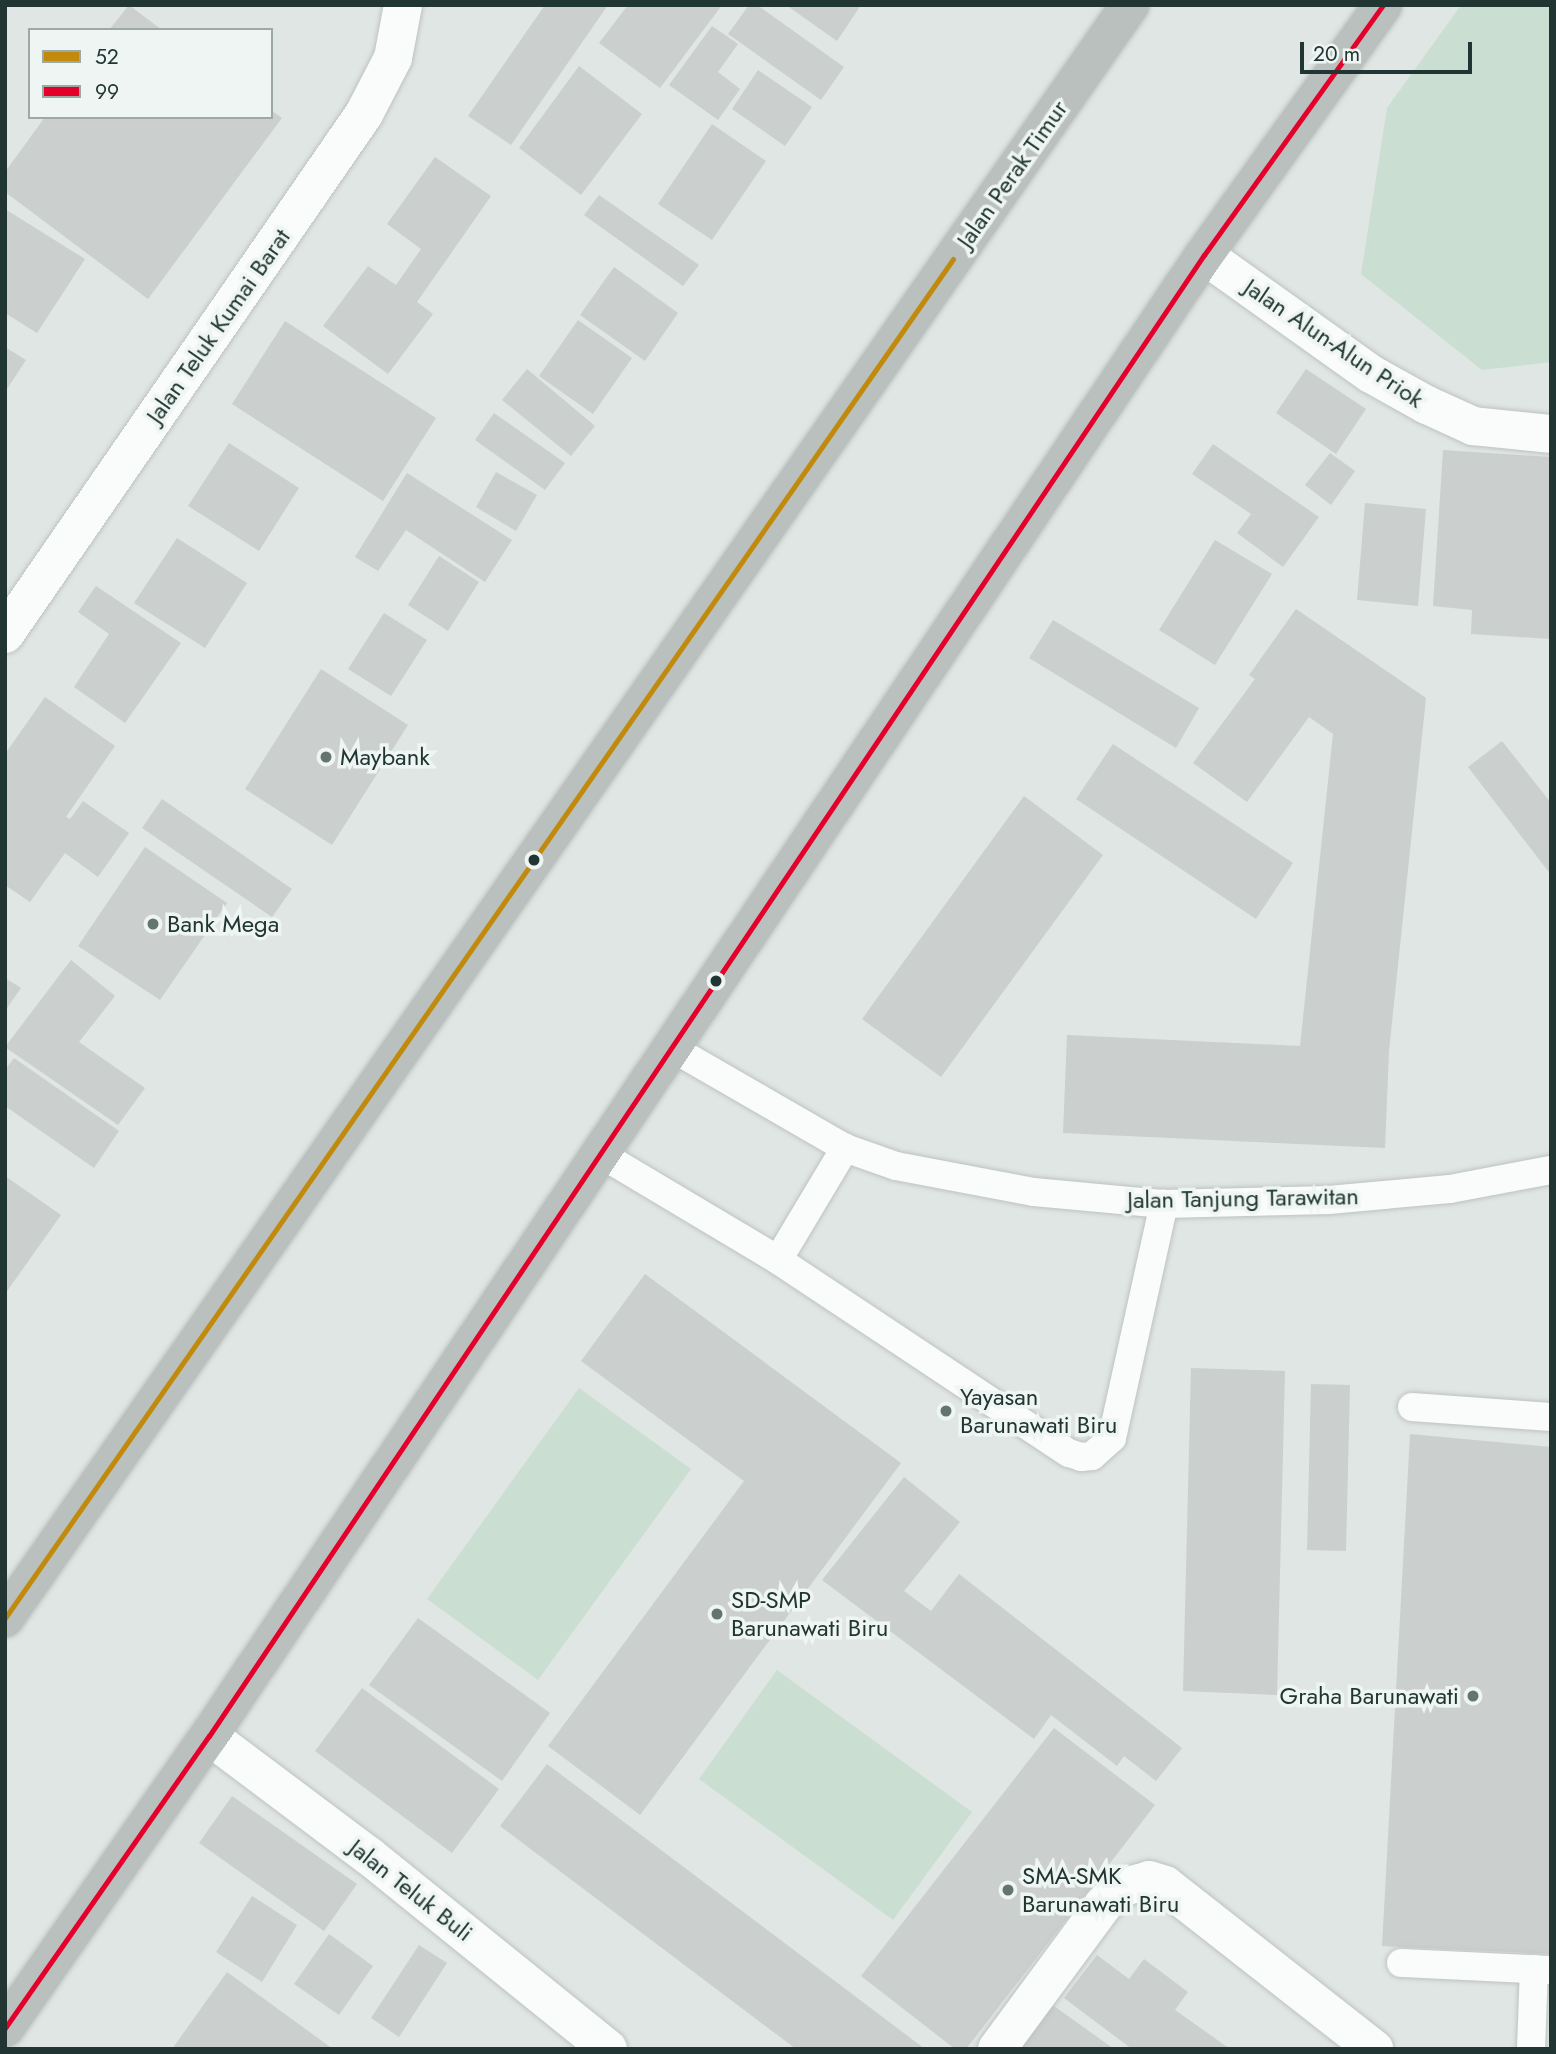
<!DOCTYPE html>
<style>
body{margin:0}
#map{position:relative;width:1556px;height:2054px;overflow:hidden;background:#e0e6e3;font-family:Jost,sans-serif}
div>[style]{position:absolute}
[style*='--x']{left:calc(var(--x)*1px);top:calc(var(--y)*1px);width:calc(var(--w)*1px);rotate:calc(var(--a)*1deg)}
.green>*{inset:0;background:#caded1}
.building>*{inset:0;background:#cbcfce}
.roads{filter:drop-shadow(0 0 2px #bdc3c0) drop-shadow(0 0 2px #bdc3c0)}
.lane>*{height:28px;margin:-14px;padding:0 14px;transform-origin:14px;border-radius:14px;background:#fafbfb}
.street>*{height:38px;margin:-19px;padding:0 19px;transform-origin:19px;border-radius:19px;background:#fafbfb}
.highway>*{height:38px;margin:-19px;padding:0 19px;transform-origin:19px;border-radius:19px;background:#b9c0be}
.bus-1>*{height:5px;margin:-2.5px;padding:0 2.5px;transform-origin:2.5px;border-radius:2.5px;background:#c28a0c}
.bus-2>*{height:5px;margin:-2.5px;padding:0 2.5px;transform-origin:2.5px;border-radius:2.5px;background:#e4002b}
.dots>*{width:19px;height:19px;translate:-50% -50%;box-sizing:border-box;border:4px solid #eef5f2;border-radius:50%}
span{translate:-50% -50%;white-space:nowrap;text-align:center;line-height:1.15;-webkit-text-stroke:7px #eef5f2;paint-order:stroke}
.street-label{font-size:24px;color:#213632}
.poi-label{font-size:24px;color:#213632}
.left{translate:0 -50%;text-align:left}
.right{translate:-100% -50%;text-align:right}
.frame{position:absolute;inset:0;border:7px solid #213632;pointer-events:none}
.legend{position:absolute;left:28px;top:28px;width:245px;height:91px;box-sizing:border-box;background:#eef5f2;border:2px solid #9ca9a5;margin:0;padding:9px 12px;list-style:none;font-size:21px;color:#213632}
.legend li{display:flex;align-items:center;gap:14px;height:35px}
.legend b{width:35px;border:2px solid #9ca9a5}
.scale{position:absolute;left:1300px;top:42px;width:172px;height:32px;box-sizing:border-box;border:4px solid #213632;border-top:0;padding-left:9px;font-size:21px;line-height:24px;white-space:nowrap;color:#213632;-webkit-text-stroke:5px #eef5f2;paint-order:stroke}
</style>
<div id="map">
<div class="green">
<div style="clip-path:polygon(1461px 5px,1551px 5px,1551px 362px,1482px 370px,1361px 274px,1387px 108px)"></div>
<div style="clip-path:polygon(579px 1388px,691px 1469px,538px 1680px,427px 1599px)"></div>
<div style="clip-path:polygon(777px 1670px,972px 1812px,893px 1920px,699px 1779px)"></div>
</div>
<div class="building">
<div style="clip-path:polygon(129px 5px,162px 30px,109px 30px)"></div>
<div style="clip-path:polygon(545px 5px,608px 5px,511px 145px,468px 116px)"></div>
<div style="clip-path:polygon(628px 5px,722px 5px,660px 88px,599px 43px)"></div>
<div style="clip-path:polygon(749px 5px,757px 5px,844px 67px,821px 100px,728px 34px)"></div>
<div style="clip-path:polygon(786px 5px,861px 5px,837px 41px)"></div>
<div style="clip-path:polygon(712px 26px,738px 44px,718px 72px,740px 89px,718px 120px,669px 85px)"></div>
<div style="clip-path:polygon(579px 66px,642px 114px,581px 195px,519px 148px)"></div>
<div style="clip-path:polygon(758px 70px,812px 107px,785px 146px,732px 109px)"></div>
<div style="clip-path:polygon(271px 110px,282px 118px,148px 299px,5px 192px,5px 172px,45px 117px,271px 117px)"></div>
<div style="clip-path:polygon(712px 124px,766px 161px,712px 240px,658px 204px)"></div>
<div style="clip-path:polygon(435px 157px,491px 196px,417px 302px,433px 314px,388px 374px,323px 326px,368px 266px,396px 285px,421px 249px,387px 224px)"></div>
<div style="clip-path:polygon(599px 195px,699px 265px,683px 286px,584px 215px)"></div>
<div style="clip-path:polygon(5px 209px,85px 259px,37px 333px,5px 313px)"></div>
<div style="clip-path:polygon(614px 267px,678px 313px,645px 361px,580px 315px)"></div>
<div style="clip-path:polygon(578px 320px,632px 358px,593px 414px,539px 376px)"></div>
<div style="clip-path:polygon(285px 321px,436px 418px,383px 501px,232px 404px)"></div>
<div style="clip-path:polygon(5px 347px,26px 360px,5px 392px)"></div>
<div style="clip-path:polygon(527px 369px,595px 426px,571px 456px,502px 400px)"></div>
<div style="clip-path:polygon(1306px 369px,1366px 409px,1336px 454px,1276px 413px)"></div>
<div style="clip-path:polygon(494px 413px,565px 463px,545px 490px,475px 440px)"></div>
<div style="clip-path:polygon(229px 443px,299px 488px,259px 551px,188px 506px)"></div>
<div style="clip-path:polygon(1213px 444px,1319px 517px,1283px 567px,1237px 533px,1251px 514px,1192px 474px)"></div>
<div style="clip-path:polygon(1443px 450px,1551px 457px,1551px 639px,1471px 634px,1472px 610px,1433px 606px)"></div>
<div style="clip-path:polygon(1330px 453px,1355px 471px,1331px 505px,1305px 485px)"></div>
<div style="clip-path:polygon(496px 472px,537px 495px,516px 531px,476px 507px)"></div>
<div style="clip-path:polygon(407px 473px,512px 540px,485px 582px,406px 530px,378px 571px,355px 557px)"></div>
<div style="clip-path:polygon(1365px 503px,1426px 509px,1418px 606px,1357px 600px)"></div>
<div style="clip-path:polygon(177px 538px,247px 583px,205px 648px,134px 603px)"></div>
<div style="clip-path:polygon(1215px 540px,1272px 574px,1215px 665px,1159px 630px)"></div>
<div style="clip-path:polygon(439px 556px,479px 582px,448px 631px,408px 605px)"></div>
<div style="clip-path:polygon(96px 586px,181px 643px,125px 723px,74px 687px,109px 634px,78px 612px)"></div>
<div style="clip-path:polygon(1296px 609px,1426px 698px,1389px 1051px,1385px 1148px,1063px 1133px,1067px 1035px,1300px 1046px,1333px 734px,1309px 717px,1247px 802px,1193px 763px,1255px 679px,1249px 675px)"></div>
<div style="clip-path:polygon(384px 613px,427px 640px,391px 696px,348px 669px)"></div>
<div style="clip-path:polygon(1053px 620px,1199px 708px,1176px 748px,1029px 658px)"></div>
<div style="clip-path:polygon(321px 669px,408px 725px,332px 845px,245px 789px)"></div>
<div style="clip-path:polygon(45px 697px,115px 746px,66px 817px,70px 819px,83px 801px,129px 833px,98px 877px,65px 853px,30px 902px,5px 885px,5px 754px)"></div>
<div style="clip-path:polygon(1502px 741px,1551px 803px,1551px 875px,1468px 767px)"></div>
<div style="clip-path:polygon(1113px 744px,1293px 863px,1256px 919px,1076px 799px)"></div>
<div style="clip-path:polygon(1024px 796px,1103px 855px,941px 1077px,862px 1019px)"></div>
<div style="clip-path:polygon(162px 799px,292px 889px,272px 917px,142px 828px)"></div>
<div style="clip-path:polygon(145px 847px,227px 903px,160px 1000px,78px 946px)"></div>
<div style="clip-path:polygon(71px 960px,115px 996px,79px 1042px,145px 1088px,118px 1125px,5px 1047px)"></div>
<div style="clip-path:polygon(5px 978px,21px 988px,5px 1011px)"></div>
<div style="clip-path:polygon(14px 1058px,119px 1131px,94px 1168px,5px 1106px,5px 1070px)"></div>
<div style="clip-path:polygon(5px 1176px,61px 1215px,5px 1294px)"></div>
<div style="clip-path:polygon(645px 1274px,901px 1463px,640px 1815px,548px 1746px,744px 1481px,581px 1361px)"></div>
<div style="clip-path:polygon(1191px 1368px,1285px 1371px,1277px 1695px,1183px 1691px)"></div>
<div style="clip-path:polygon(1311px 1384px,1350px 1385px,1346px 1551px,1307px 1550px)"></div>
<div style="clip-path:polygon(1410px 1434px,1551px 1447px,1551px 1954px,1382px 1946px)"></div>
<div style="clip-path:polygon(904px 1477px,960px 1522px,904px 1591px,931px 1611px,959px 1574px,1182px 1748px,1156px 1781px,1124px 1756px,1117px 1766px,1051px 1715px,1034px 1739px,822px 1580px)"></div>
<div style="clip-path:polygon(418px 1618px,550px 1713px,502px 1781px,369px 1685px)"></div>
<div style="clip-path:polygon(362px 1688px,499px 1789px,452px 1853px,315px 1751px)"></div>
<div style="clip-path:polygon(1054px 1728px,1155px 1805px,966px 2049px,955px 2049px,861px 1976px)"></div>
<div style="clip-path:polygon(547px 1764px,925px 2049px,796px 2049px,500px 1826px)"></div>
<div style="clip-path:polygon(232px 1796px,357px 1884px,324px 1931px,199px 1843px)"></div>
<div style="clip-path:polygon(252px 1896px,297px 1925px,262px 1982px,216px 1952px)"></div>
<div style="clip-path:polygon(329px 1934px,373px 1966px,339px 2015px,294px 1984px)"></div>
<div style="clip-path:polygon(419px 1945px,447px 1963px,399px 2037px,371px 2018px)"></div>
<div style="clip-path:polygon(1097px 1955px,1129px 1979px,1144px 1959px,1188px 1992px,1175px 2010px,1230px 2049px,1132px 2049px,1064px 1998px)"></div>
<div style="clip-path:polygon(227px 1972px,333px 2049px,172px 2049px)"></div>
<div style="clip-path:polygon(1040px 1996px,1114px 2049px,1024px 2049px,1009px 2039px)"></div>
</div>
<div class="roads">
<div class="lane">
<div style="--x:672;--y:1048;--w:200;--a:30"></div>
<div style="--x:845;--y:1148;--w:54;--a:19.4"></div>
<div style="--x:896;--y:1166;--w:140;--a:10.7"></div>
<div style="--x:1034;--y:1192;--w:131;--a:5.3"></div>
<div style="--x:1164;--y:1204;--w:165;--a:-1.4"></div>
<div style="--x:1329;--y:1200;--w:121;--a:-5.2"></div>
<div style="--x:1450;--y:1189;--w:103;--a:-10.7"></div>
<div style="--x:602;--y:1155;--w:205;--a:30.8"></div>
<div style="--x:778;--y:1260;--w:349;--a:33.6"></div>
<div style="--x:1069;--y:1453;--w:13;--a:18"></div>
<div style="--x:1081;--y:1457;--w:11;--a:-5"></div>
<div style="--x:1092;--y:1456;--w:27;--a:-42"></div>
<div style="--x:1112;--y:1438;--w:240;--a:-77.5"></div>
<div style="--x:778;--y:1260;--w:131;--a:-59.1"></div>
<div style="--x:1412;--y:1407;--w:139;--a:4.1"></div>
<div style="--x:1401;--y:1963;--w:150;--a:2.7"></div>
<div style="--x:1531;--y:2049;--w:80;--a:-87.9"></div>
</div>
<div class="street">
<div style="--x:1204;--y:255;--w:205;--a:35.5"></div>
<div style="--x:1371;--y:374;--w:64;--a:29"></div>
<div style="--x:1427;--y:405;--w:51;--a:24.5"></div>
<div style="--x:1473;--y:426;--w:78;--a:5.9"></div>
<div style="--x:5;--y:634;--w:632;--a:-55.38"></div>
<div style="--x:364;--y:114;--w:63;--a:-62.6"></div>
<div style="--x:393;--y:58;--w:54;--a:-79.3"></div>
<div style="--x:209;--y:1736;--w:200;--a:36.9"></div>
<div style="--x:369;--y:1856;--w:307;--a:38.9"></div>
<div style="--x:997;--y:2049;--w:179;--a:-53.6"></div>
<div style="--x:1103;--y:1905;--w:24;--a:-45"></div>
<div style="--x:1120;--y:1888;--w:30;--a:-15"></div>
<div style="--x:1149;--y:1880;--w:17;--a:17"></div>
<div style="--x:1165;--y:1885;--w:266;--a:38.1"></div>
</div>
<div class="highway">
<div style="--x:5;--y:1618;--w:1967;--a:-55.11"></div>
<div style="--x:5;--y:2028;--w:356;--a:-55.1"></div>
<div style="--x:209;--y:1736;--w:1784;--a:-56.11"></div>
<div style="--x:1204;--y:255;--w:307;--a:-54.4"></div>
</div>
</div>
<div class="bus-1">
<div style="--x:5;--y:1618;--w:1657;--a:-55.1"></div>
</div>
<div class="bus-2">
<div style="--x:5;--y:2028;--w:356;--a:-55.1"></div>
<div style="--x:209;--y:1736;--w:1784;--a:-56.11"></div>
<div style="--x:1204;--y:255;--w:307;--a:-54.4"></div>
</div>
<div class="dots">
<div style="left:326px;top:757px;background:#647470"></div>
<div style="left:534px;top:860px;background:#213632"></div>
<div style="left:153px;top:924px;background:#647470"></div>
<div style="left:716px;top:981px;background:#213632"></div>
<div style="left:946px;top:1411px;background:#647470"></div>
<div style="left:717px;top:1614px;background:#647470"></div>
<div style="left:1473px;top:1696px;background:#647470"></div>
<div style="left:1008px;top:1890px;background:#647470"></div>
</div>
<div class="street-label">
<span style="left:1012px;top:174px;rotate:-55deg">Jalan Perak Timur</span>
<span style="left:218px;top:326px;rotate:-55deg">Jalan Teluk Kumai Barat</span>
<span style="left:1334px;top:343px;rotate:34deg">Jalan Alun-Alun Priok</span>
<span style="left:1243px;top:1198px;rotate:-1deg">Jalan Tanjung Tarawitan</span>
<span style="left:411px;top:1890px;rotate:38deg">Jalan Teluk Buli</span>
</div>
<div class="poi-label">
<span class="left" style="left:340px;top:757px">Maybank</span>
<span class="left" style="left:167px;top:924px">Bank Mega</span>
<span class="left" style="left:960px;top:1411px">Yayasan<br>Barunawati Biru</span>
<span class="left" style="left:731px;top:1614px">SD-SMP<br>Barunawati Biru</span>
<span class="right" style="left:1459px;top:1696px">Graha Barunawati</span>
<span class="left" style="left:1022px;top:1890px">SMA-SMK<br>Barunawati Biru</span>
</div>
<div class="frame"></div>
<ul class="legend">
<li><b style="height:9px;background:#c28a0c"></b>52</li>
<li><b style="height:9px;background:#e4002b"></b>99</li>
</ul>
<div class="scale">20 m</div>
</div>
